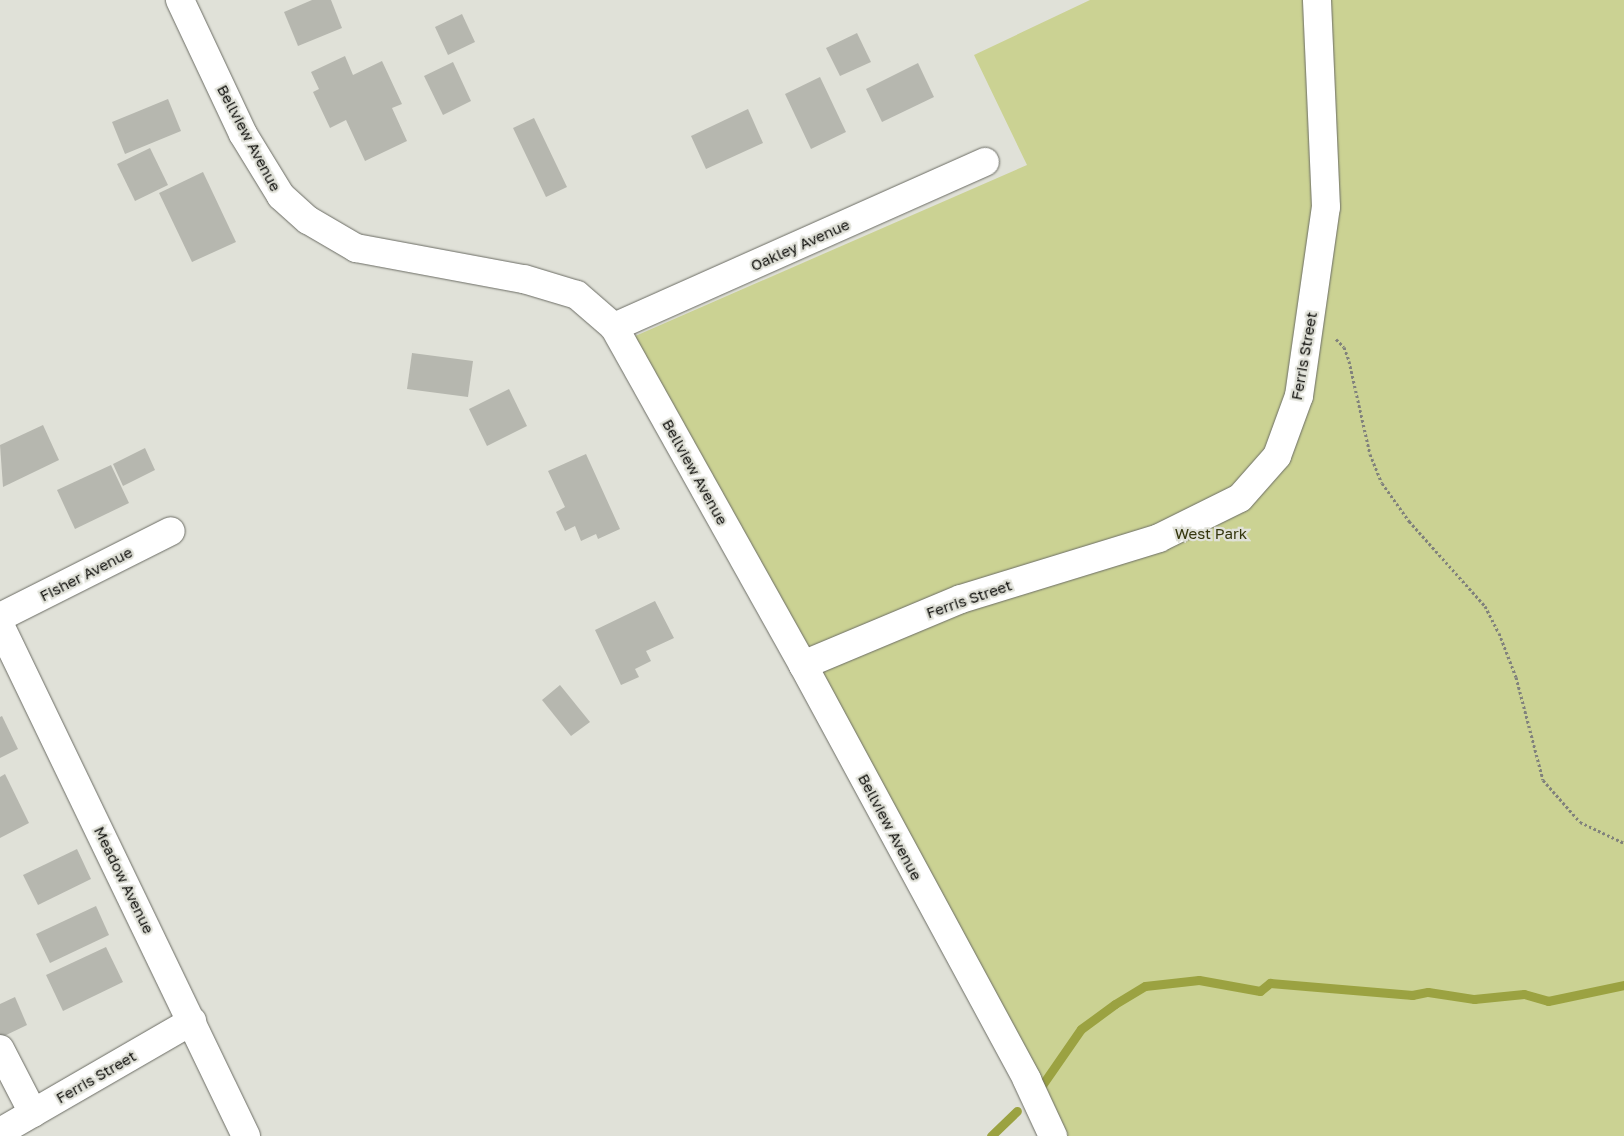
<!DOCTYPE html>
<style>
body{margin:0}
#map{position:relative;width:1624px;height:1136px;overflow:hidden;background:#e0e1d8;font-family:"Golos Text",sans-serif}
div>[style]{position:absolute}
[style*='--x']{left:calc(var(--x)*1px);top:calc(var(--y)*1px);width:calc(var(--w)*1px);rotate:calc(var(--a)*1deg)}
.green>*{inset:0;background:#cbd293}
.stream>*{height:9px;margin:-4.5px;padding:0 4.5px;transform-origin:4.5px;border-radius:4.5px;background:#9ba241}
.building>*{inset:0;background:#b6b7af}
.path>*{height:3px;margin-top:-1.5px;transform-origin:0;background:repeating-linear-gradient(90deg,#81827c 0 2.5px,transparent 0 5px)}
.roads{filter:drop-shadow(0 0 1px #6b6c64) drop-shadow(0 0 1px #6b6c64)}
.minor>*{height:28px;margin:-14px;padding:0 14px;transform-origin:14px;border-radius:14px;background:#fff}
span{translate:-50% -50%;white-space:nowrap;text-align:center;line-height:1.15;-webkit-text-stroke:4.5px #e0e1d8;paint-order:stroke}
.street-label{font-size:15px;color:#0f0f0c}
.park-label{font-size:15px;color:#34360d}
</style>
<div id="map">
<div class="green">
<div style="clip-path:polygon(1090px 0,1624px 0,1624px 1136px,1043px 1136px,633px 337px,1027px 165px,974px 55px)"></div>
</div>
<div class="stream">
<div style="--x:1038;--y:1091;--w:75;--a:-55.3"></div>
<div style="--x:1081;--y:1029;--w:42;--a:-36.3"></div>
<div style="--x:1115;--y:1004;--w:35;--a:-31"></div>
<div style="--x:1145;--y:986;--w:54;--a:-6.3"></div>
<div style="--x:1199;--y:980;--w:62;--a:10.2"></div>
<div style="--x:1260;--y:991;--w:13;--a:-39"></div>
<div style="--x:1270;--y:983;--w:143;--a:4.8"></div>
<div style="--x:1412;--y:995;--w:16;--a:-11"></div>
<div style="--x:1428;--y:992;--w:47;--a:8.7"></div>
<div style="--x:1474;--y:999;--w:50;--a:-5.7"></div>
<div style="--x:1524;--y:994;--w:25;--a:16"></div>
<div style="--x:1548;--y:1001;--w:78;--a:-11.9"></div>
<div style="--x:991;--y:1136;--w:36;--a:-44"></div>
</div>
<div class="building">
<div style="clip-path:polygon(312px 0,331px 0,342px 28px,298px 46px,284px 12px)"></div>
<div style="clip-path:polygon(462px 14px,475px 42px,448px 55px,435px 27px)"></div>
<div style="clip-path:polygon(857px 33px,871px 62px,840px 76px,826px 48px)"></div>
<div style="clip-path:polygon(345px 56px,353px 75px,382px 61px,402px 104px,392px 108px,407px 141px,365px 161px,346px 120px,330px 128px,313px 92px,319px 89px,311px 72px)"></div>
<div style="clip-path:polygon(453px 62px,471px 101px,443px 115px,424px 76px)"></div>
<div style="clip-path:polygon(918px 63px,934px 97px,882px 122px,866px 89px)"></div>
<div style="clip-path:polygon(820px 77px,846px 132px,811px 149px,785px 94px)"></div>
<div style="clip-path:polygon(168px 99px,181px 131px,125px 154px,112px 122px)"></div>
<div style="clip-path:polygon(748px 109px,763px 143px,706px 169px,691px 136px)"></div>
<div style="clip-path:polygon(534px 118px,567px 187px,546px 197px,513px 128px)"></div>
<div style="clip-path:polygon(150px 148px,168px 185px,135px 201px,117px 164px)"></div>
<div style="clip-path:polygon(203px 172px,236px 242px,192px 262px,159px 193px)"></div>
<div style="clip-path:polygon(412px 353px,473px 361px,468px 397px,407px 389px)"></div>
<div style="clip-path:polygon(509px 389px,527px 426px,487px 446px,469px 409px)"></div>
<div style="clip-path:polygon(43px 425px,59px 460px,3px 487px,0 445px)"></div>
<div style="clip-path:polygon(145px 448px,155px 470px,123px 486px,113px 464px)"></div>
<div style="clip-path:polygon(586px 454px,620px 529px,598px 539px,596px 534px,581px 541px,575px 526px,565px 531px,556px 512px,565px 507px,548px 471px)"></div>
<div style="clip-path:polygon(111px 465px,129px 503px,75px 529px,57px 490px)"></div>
<div style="clip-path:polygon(655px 601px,674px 638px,646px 651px,651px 661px,635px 669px,639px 677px,621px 685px,595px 630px)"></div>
<div style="clip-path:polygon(560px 685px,590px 722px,571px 736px,542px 700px)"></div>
<div style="clip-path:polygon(2px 716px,18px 749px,0 758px,0 717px)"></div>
<div style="clip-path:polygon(5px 774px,29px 823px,0 838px,0 777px)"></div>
<div style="clip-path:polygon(77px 849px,91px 879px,38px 905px,23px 875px)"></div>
<div style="clip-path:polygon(96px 906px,109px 935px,50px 963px,36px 934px)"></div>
<div style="clip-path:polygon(106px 947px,123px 982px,63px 1011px,46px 975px)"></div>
<div style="clip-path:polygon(15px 997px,27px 1025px,0 1038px,0 1004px)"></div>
</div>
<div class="path">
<div style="--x:1336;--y:339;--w:11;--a:45"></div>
<div style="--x:1344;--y:347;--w:15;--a:70"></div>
<div style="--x:1349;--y:361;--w:95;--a:77.3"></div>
<div style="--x:1370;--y:454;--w:31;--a:68"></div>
<div style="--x:1382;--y:483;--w:47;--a:54.6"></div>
<div style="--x:1409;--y:521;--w:114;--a:48.2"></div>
<div style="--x:1485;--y:606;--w:30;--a:63"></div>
<div style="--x:1499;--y:633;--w:47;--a:68.9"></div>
<div style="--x:1516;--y:677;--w:106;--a:75.3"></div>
<div style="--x:1543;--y:780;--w:56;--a:48.6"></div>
<div style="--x:1580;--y:822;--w:49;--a:25.5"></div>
</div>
<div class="roads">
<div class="minor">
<div style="--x:180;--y:0;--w:148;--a:64.8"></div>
<div style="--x:243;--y:134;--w:73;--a:58.5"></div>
<div style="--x:281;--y:196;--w:36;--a:42"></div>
<div style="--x:308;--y:220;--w:56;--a:30.3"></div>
<div style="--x:356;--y:248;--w:171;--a:10.5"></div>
<div style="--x:524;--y:279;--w:55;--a:16.8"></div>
<div style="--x:577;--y:295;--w:49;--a:40.9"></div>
<div style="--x:614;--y:327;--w:387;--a:60.8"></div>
<div style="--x:803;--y:665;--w:472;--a:61.6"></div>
<div style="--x:1027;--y:1080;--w:62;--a:65.1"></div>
<div style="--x:614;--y:327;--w:406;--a:-24"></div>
<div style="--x:0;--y:617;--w:191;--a:-26.7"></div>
<div style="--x:0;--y:625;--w:567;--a:64.29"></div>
<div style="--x:803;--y:665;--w:171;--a:-22.7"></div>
<div style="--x:961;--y:599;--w:207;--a:-17.1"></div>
<div style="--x:1159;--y:538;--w:90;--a:-26.3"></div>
<div style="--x:1240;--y:498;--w:56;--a:-48.6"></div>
<div style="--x:1277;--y:456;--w:64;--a:-69.9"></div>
<div style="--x:1299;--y:396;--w:191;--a:-81.9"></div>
<div style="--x:1326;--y:207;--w:207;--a:-92.5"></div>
<div style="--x:0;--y:1049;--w:72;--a:62.7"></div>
<div style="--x:0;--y:1132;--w:222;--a:-30"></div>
</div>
</div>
<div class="street-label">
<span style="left:249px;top:138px;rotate:62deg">Bellview Avenue</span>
<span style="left:800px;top:245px;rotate:-24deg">Oakley Avenue</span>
<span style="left:1304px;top:356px;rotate:-80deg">Ferris Street</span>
<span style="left:695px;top:472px;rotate:61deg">Bellview Avenue</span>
<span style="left:86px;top:574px;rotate:-27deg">Fisher Avenue</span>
<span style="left:969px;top:599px;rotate:-19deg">Ferris Street</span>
<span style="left:890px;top:827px;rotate:62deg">Bellview Avenue</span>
<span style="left:124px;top:880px;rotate:64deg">Meadow Avenue</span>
<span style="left:96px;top:1077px;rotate:-30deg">Ferris Street</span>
</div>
<div class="park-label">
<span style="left:1211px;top:534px">West Park</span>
</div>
</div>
